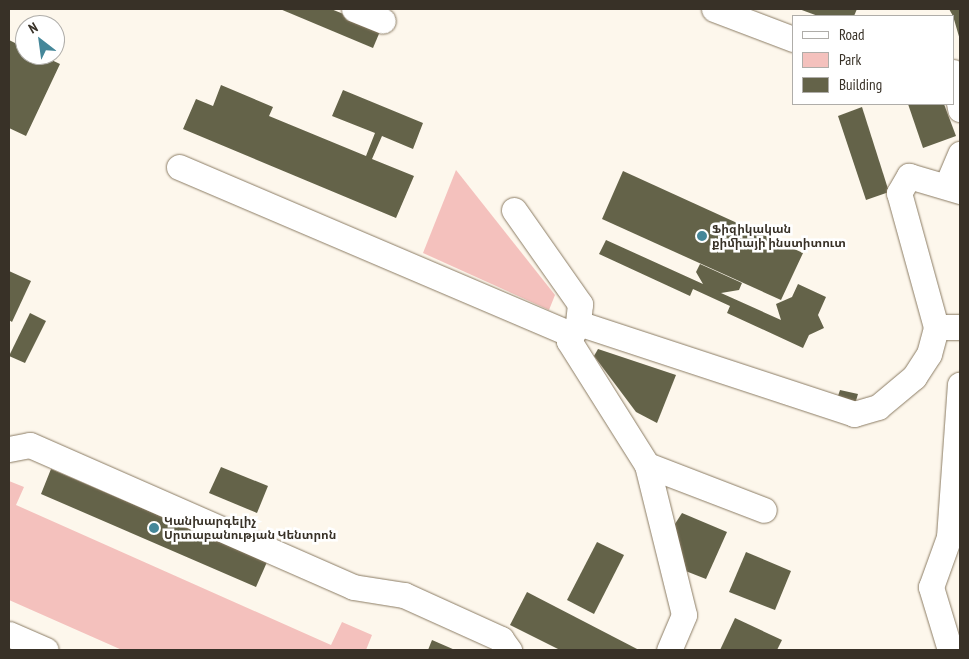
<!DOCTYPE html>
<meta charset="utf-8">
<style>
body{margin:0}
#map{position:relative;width:969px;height:659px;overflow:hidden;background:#fdf7ec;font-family:"PT Sans Narrow","Noto Sans Armenian",sans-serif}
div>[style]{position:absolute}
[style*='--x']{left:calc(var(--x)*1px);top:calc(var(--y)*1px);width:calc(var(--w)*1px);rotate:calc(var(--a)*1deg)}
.green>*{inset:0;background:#f4c1bd}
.building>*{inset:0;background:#646349}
.roads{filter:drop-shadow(0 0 1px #8b7c64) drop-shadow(0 0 1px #8b7c64)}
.minor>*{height:25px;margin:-12.5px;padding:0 12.5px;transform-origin:12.5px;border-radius:12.5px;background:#fff}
.dots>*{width:14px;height:14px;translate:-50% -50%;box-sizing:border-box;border:2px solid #fff;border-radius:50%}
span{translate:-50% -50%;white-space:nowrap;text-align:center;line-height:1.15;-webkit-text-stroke:5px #fff;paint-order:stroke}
.poi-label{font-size:12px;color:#383127;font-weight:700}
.left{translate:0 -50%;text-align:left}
.frame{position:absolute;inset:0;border:10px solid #383127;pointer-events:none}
.legend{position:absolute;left:792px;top:15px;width:162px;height:90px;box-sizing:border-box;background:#fff;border:1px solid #afada9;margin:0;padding:6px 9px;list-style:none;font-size:15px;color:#383127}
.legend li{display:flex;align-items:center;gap:10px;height:25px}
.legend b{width:25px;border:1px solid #afada9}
.north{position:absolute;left:15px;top:15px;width:50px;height:50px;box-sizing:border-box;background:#fff;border:1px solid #afada9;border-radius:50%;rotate:330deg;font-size:14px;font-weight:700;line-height:20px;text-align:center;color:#383127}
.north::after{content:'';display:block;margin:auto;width:18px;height:22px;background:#458799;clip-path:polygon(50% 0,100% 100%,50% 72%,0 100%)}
</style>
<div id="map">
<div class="green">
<div style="clip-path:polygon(456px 170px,555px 295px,549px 310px,423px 253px)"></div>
<div style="clip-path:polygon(9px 481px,24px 487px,16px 505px,331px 645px,342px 622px,372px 635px,366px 650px,122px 650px,9px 600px)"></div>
</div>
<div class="building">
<div style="clip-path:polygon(280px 9px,331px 9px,381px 29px,373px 48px)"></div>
<div style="clip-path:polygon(799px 9px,857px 9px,854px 16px,818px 16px)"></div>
<div style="clip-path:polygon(949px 9px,960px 9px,960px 40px,953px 16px)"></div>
<div style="clip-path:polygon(9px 40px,25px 48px,25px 55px,41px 55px,60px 64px,26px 136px,9px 128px)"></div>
<div style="clip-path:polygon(221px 85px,273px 107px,269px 116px,366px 156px,375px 133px,332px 116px,343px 90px,423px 123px,413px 149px,382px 136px,372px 159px,414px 176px,396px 218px,183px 129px,196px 99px,213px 106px)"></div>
<div style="clip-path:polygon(908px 104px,944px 104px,956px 136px,923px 148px)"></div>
<div style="clip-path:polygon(862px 107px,889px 192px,866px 200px,838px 116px)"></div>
<div style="clip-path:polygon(623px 171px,803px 253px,781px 300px,602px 219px)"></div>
<div style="clip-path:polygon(606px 240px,703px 284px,696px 272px,700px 264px,742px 283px,739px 290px,721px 293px,781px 320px,776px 304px,792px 297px,798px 284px,826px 297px,818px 315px,824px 328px,809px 335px,803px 348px,727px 313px,730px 306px,693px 289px,690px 296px,599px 254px)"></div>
<div style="clip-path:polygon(9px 271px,31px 281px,12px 322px,9px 320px)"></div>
<div style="clip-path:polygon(30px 313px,46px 321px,25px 363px,9px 356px)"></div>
<div style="clip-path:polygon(598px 349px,676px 375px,657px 423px,636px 412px,594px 356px)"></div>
<div style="clip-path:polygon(840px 390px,858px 394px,855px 404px,837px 399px)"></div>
<div style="clip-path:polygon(221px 467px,268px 486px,257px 513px,209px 493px)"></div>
<div style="clip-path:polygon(51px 469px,267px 562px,256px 587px,41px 494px)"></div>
<div style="clip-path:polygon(682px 513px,727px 532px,706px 579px,683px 570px,673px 527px)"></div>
<div style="clip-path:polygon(597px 542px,624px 555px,594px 614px,567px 600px)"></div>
<div style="clip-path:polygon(746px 552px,791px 571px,775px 610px,729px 592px)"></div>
<div style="clip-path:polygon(527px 592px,639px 650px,560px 650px,510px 625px)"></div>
<div style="clip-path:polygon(735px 618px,782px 640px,777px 650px,720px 650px)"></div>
<div style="clip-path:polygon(432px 640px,455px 650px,428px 650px)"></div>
</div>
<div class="roads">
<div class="minor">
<div style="--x:354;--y:9;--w:31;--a:22"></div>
<div style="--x:714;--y:9;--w:85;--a:20.8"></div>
<div style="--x:953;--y:72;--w:38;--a:79"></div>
<div style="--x:179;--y:167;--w:427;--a:23.1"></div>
<div style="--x:947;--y:185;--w:34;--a:-67"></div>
<div style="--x:514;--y:210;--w:115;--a:54.9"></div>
<div style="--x:580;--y:304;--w:19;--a:96"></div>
<div style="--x:578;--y:323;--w:20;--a:117"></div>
<div style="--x:569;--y:341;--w:146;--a:57.8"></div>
<div style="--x:647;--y:465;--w:154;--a:76.1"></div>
<div style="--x:684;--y:615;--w:38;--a:113"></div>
<div style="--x:578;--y:323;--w:291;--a:18.2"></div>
<div style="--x:854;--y:414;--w:25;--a:-16"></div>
<div style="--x:878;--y:407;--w:47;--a:-39.8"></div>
<div style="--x:914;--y:377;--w:27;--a:-57"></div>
<div style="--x:929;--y:354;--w:28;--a:-75"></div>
<div style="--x:936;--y:327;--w:24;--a:0"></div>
<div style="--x:936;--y:327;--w:139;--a:-105.4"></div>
<div style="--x:899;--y:193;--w:20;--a:-60"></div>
<div style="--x:909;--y:176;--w:53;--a:16.4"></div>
<div style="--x:9;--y:449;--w:21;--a:-11"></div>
<div style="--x:30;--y:445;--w:353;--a:23.7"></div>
<div style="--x:353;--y:587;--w:52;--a:8.9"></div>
<div style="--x:404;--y:595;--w:107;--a:24.4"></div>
<div style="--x:501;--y:639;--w:14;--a:54"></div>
<div style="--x:647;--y:465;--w:125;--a:21"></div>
<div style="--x:9;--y:634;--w:40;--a:23.4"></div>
<div style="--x:950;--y:650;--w:66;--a:-106.8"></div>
<div style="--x:931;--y:587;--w:53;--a:-70.2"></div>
<div style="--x:949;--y:537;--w:153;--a:-85.9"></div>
</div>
</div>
<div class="dots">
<div style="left:702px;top:236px;background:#458799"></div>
<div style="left:154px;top:528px;background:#458799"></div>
</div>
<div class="poi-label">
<span class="left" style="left:712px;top:236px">Ֆիզիկական<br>քիմիայի ինստիտուտ</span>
<span class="left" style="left:164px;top:528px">Կանխարգելիչ<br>Սրտաբանության Կենտրոն</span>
</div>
<div class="frame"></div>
<ul class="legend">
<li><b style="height:6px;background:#fff"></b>Road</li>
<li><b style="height:14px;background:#f4c1bd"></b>Park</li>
<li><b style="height:14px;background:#646349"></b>Building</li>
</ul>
<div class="north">N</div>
</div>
